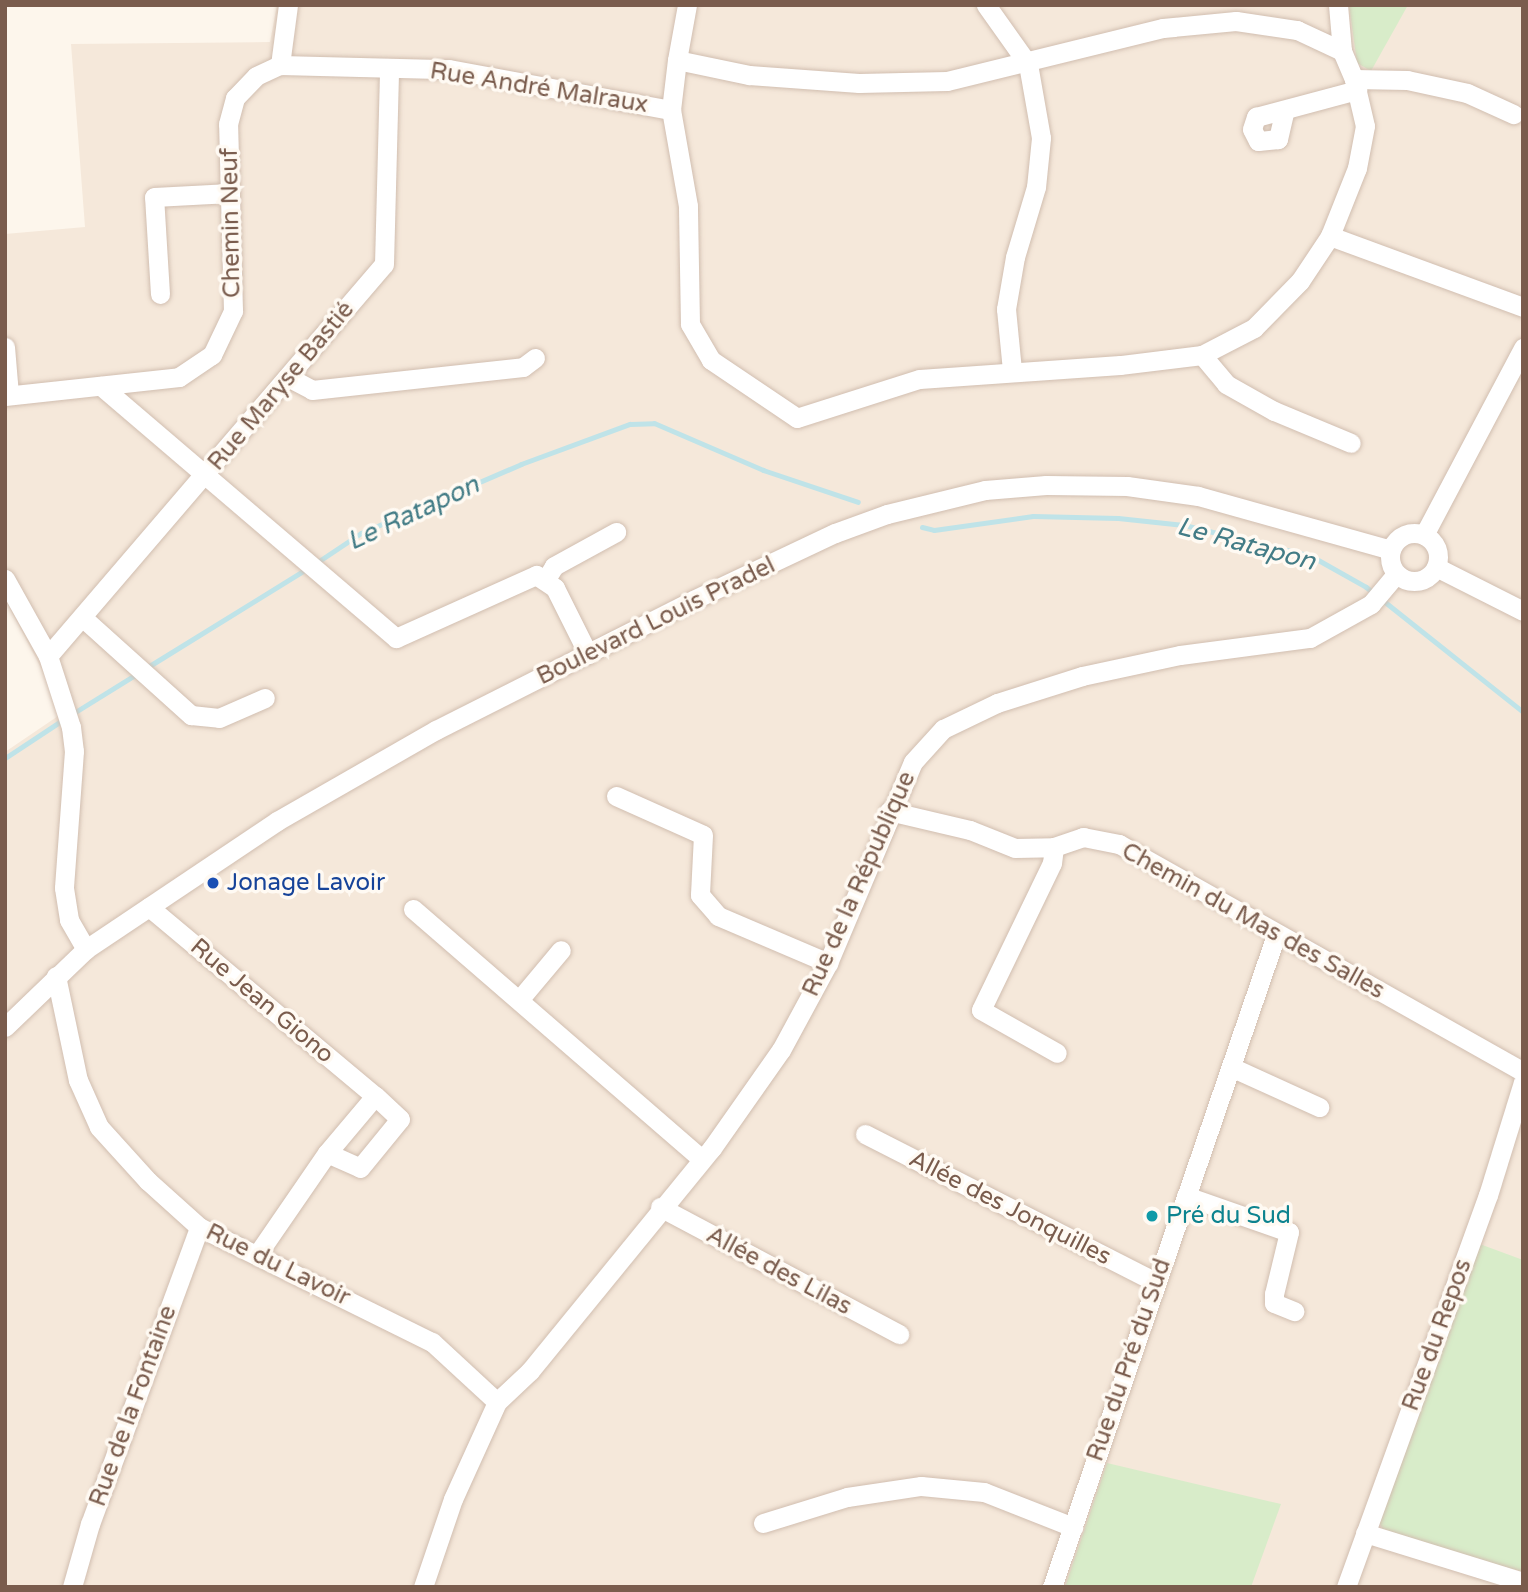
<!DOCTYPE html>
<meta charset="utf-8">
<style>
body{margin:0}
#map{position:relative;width:1528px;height:1592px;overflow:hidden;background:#fdf6ec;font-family:"Varela Round",sans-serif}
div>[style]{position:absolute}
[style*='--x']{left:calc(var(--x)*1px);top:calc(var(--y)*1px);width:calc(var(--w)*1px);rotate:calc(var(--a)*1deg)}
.residential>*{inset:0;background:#f5e8da}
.green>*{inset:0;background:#d8ecc9}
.stream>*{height:5px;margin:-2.5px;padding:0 2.5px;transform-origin:2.5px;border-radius:2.5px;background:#bfe3e8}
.roads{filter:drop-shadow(0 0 2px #d1beb0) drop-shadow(0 0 2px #d1beb0)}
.street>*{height:19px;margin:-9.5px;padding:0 9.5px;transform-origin:9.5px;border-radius:9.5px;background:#fff}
.street>.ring{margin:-9.5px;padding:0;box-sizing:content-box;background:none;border:19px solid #fff;border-radius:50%}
.dots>*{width:19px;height:19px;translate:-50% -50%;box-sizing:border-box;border:4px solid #fffaf3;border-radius:50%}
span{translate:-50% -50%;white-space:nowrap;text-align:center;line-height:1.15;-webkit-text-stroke:7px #fffaf3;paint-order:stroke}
.street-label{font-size:24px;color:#7a5c4d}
.transit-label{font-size:24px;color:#164399}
.left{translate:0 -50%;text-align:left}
.culture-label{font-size:24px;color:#0d838f}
.water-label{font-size:26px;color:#437c86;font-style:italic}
.frame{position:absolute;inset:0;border:7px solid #7a5c4d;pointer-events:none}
</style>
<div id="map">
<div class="residential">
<div style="clip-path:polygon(277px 5px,1523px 5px,1523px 1587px,5px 1587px,5px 752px,64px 712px,5px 599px,5px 234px,85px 227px,71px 44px,270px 42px)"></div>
</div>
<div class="green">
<div style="clip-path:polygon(1349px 5px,1408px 5px,1371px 71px,1357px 63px)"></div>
<div style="clip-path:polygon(1477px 1243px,1523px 1260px,1523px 1572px,1385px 1533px,1376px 1517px)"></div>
<div style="clip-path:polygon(1107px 1463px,1281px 1504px,1251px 1587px,1065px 1587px)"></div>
</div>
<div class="stream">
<div style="--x:922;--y:527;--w:12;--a:14"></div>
<div style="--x:934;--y:530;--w:100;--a:-8"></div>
<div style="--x:1033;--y:516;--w:85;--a:1.3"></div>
<div style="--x:1118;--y:518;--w:66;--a:6.1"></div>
<div style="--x:1184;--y:525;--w:131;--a:13.7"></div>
<div style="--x:1311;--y:556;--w:63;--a:29.4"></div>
<div style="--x:1366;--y:587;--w:201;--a:38.5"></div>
<div style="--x:316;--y:563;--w:54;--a:-33.7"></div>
<div style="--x:361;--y:533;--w:174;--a:-23.3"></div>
<div style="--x:521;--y:464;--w:116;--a:-20.2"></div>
<div style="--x:630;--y:424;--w:24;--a:-2"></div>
<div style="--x:654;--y:423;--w:119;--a:23.3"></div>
<div style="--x:763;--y:470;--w:100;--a:18.6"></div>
<div style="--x:146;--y:668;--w:190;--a:-31.7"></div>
<div style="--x:72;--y:714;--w:78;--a:-31.8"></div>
<div style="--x:5;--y:758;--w:71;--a:-33.5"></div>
</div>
<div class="roads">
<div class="street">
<div style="--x:986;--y:5;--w:72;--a:54.6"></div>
<div style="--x:1028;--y:64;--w:75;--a:80"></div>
<div style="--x:1041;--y:138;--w:49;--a:95.8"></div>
<div style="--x:1036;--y:187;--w:73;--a:106.7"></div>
<div style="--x:1015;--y:257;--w:53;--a:99.8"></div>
<div style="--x:1006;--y:309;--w:61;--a:84.4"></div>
<div style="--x:1338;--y:5;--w:46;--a:85"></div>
<div style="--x:677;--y:60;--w:74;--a:11.8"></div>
<div style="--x:749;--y:75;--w:110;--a:4.2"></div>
<div style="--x:859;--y:83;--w:88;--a:-1.3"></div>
<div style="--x:947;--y:81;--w:222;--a:-13.8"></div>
<div style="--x:1163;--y:28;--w:73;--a:-5.5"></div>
<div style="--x:1236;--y:21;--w:62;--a:8.4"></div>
<div style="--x:1297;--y:30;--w:50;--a:25"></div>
<div style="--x:1342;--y:51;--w:30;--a:67"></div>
<div style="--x:1354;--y:79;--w:48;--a:76.8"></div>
<div style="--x:1365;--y:126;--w:43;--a:100.8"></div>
<div style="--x:1357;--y:168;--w:73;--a:111.7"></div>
<div style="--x:1330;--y:236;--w:54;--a:123.7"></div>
<div style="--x:1300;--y:281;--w:66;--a:134.4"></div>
<div style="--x:1254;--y:328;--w:59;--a:152.6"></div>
<div style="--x:1202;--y:355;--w:83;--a:173"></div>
<div style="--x:1120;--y:365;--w:201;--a:176"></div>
<div style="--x:919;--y:379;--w:128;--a:162.3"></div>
<div style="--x:797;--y:418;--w:104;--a:-146"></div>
<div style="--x:711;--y:360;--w:42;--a:-120.3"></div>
<div style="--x:690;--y:324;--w:118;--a:-91"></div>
<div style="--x:688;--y:206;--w:97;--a:-100"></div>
<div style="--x:671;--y:110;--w:50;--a:-83.2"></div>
<div style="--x:677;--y:60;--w:56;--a:-79.7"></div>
<div style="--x:280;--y:65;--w:61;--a:-82.4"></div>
<div style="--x:1354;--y:79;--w:53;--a:1.1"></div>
<div style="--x:1407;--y:80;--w:61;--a:12.2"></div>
<div style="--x:1467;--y:93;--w:51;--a:24.5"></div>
<div style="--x:1284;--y:113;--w:27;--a:103"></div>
<div style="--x:1278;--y:139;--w:20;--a:174"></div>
<div style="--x:1258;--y:141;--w:13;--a:-117"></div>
<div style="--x:1252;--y:129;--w:13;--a:-72"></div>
<div style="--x:1256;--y:117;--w:105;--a:-15"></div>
<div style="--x:1330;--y:236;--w:206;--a:20.2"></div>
<div style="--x:160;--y:294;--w:97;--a:-93.5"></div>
<div style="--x:154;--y:197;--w:76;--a:-3"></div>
<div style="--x:5;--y:347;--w:48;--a:85.2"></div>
<div style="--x:1202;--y:355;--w:38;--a:50"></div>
<div style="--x:1226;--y:384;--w:55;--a:29.4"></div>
<div style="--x:1274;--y:411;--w:83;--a:22.6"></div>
<div style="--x:288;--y:377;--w:27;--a:28"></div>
<div style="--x:312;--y:390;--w:212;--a:-6.2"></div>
<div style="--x:523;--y:367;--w:15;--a:-37"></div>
<div style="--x:101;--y:386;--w:388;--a:40.5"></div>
<div style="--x:396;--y:638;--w:154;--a:-24.2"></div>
<div style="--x:536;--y:575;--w:23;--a:34"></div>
<div style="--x:555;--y:588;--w:74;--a:63.4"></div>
<div style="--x:5;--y:396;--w:175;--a:-6.2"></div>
<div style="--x:179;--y:377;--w:40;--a:-34"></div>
<div style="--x:212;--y:355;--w:49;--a:-64.5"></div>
<div style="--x:233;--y:311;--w:187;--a:-91.5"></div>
<div style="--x:228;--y:124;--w:27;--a:-75"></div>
<div style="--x:235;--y:98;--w:30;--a:-46"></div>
<div style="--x:256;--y:76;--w:26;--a:-25"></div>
<div style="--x:280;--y:65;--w:169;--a:1.4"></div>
<div style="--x:449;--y:69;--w:226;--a:10.5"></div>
<div class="ring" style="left:1390px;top:533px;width:29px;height:29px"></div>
<div style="--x:1424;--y:535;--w:212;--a:-62.1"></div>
<div style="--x:1436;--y:567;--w:97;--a:26.8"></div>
<div style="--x:5;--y:579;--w:88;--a:60.8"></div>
<div style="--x:48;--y:656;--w:75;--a:72.1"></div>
<div style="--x:71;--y:727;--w:24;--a:83"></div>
<div style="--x:74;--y:751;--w:137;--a:94.2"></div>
<div style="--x:64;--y:888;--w:32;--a:81"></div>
<div style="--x:69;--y:920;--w:34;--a:60"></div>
<div style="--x:546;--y:579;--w:15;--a:-58"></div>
<div style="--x:554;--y:566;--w:71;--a:-28.7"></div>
<div style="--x:82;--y:617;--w:147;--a:42"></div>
<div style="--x:191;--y:715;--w:28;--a:6"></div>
<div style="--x:219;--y:718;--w:50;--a:-23.5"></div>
<div style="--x:48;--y:656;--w:516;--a:-49.4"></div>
<div style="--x:384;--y:264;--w:196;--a:-88.5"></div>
<div style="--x:616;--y:796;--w:95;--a:24.1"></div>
<div style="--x:703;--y:835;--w:60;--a:92.9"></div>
<div style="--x:700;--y:895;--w:28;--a:49"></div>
<div style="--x:718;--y:916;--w:120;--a:23.1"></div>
<div style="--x:889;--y:811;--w:83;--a:13.2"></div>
<div style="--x:970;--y:830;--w:48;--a:21.8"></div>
<div style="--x:1015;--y:848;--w:39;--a:-1"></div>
<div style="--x:1054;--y:847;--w:31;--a:-19"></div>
<div style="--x:1083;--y:837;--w:37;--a:11"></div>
<div style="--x:1119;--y:844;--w:464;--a:29.4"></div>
<div style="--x:1054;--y:847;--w:16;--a:97"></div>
<div style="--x:1052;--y:863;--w:163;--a:115.8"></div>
<div style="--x:981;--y:1010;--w:87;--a:29.5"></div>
<div style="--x:149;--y:907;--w:295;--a:39.9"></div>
<div style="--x:375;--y:1096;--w:75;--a:130.1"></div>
<div style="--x:327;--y:1153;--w:124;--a:124.5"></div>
<div style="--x:413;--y:909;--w:382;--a:40.9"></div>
<div style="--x:56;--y:976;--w:106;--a:78.1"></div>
<div style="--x:78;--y:1080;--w:51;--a:65.9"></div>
<div style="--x:99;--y:1127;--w:73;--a:47.8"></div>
<div style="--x:148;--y:1181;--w:69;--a:42"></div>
<div style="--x:199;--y:1227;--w:260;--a:26.3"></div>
<div style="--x:432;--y:1342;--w:88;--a:42.7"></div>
<div style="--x:519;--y:1000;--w:65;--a:-50"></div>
<div style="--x:5;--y:1027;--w:112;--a:-43.9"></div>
<div style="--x:86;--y:949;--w:230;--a:-33.8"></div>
<div style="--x:277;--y:821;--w:183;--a:-29.8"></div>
<div style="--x:436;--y:730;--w:288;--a:-26.8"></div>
<div style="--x:693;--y:600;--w:157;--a:-25.3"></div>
<div style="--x:835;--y:533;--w:55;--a:-20.1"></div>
<div style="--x:887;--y:514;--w:101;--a:-13.8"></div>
<div style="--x:985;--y:490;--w:61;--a:-4.7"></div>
<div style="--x:1046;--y:485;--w:81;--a:0.7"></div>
<div style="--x:1127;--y:486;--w:72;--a:8"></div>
<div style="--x:1198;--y:496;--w:200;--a:15.6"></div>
<div style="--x:1231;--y:1067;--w:97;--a:24.4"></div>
<div style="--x:865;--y:1134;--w:326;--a:27"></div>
<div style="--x:327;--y:1153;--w:36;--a:24"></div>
<div style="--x:360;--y:1168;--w:63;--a:-50.8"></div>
<div style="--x:400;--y:1119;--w:34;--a:-137"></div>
<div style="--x:1186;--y:1196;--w:109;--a:19.3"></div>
<div style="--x:1289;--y:1232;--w:64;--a:103.6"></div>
<div style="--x:1274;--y:1294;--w:9;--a:90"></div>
<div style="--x:1274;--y:1303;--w:22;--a:22"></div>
<div style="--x:660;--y:1207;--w:271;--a:28"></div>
<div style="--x:763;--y:1523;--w:88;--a:-17.2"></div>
<div style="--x:847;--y:1497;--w:75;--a:-8.5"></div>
<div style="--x:921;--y:1486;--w:63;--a:5.4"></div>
<div style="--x:984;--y:1492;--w:96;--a:21.5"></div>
<div style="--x:1365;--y:1533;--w:165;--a:17.2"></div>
<div style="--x:72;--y:1587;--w:66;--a:-74.1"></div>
<div style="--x:90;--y:1524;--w:316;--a:-69.8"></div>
<div style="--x:423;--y:1587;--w:93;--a:-71.2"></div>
<div style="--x:453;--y:1499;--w:107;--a:-65.6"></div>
<div style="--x:497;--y:1402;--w:45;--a:-43.2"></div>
<div style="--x:530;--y:1371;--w:288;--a:-50.8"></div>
<div style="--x:712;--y:1148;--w:120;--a:-54.9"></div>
<div style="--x:781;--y:1050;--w:99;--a:-61.6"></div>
<div style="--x:828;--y:963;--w:218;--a:-67.1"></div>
<div style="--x:913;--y:762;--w:45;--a:-47.7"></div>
<div style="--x:943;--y:729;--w:60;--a:-25.7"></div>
<div style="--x:997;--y:703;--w:89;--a:-17.6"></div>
<div style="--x:1082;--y:676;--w:100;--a:-12.1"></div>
<div style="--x:1180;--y:655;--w:131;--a:-7.5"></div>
<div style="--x:1310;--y:638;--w:70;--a:-29.1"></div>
<div style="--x:1371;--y:604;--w:39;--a:-50"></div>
<div style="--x:1052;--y:1587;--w:689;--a:-71.04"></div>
<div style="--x:1346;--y:1587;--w:417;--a:-70.1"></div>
<div style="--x:1488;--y:1195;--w:118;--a:-72.8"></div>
</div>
</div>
<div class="dots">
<div style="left:213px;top:883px;background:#1a4fb4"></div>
<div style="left:1152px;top:1216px;background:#0f9aa8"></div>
</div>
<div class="street-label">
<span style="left:539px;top:88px;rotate:9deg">Rue André Malraux</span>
<span style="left:231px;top:223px;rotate:-91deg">Chemin Neuf</span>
<span style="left:281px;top:386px;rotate:-50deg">Rue Maryse Bastié</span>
<span style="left:656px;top:621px;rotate:-26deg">Boulevard Louis Pradel</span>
<span style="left:859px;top:884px;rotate:-66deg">Rue de la République</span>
<span style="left:1253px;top:921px;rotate:29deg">Chemin du Mas des Salles</span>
<span style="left:262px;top:1001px;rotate:40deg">Rue Jean Giono</span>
<span style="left:1010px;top:1208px;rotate:27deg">Allée des Jonquilles</span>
<span style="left:278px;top:1265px;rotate:26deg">Rue du Lavoir</span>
<span style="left:779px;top:1271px;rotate:28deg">Allée des Lilas</span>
<span style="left:1437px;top:1335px;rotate:-70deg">Rue du Repos</span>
<span style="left:1129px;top:1360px;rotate:-71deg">Rue du Pré du Sud</span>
<span style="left:133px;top:1406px;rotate:-70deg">Rue de la Fontaine</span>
</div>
<div class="transit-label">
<span class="left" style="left:227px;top:883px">Jonage Lavoir</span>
</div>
<div class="culture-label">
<span class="left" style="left:1166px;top:1216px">Pré du Sud</span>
</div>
<div class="water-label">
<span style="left:413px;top:513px;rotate:-25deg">Le Ratapon</span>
<span style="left:1246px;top:544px;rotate:15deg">Le Ratapon</span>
</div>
<div class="frame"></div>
</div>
